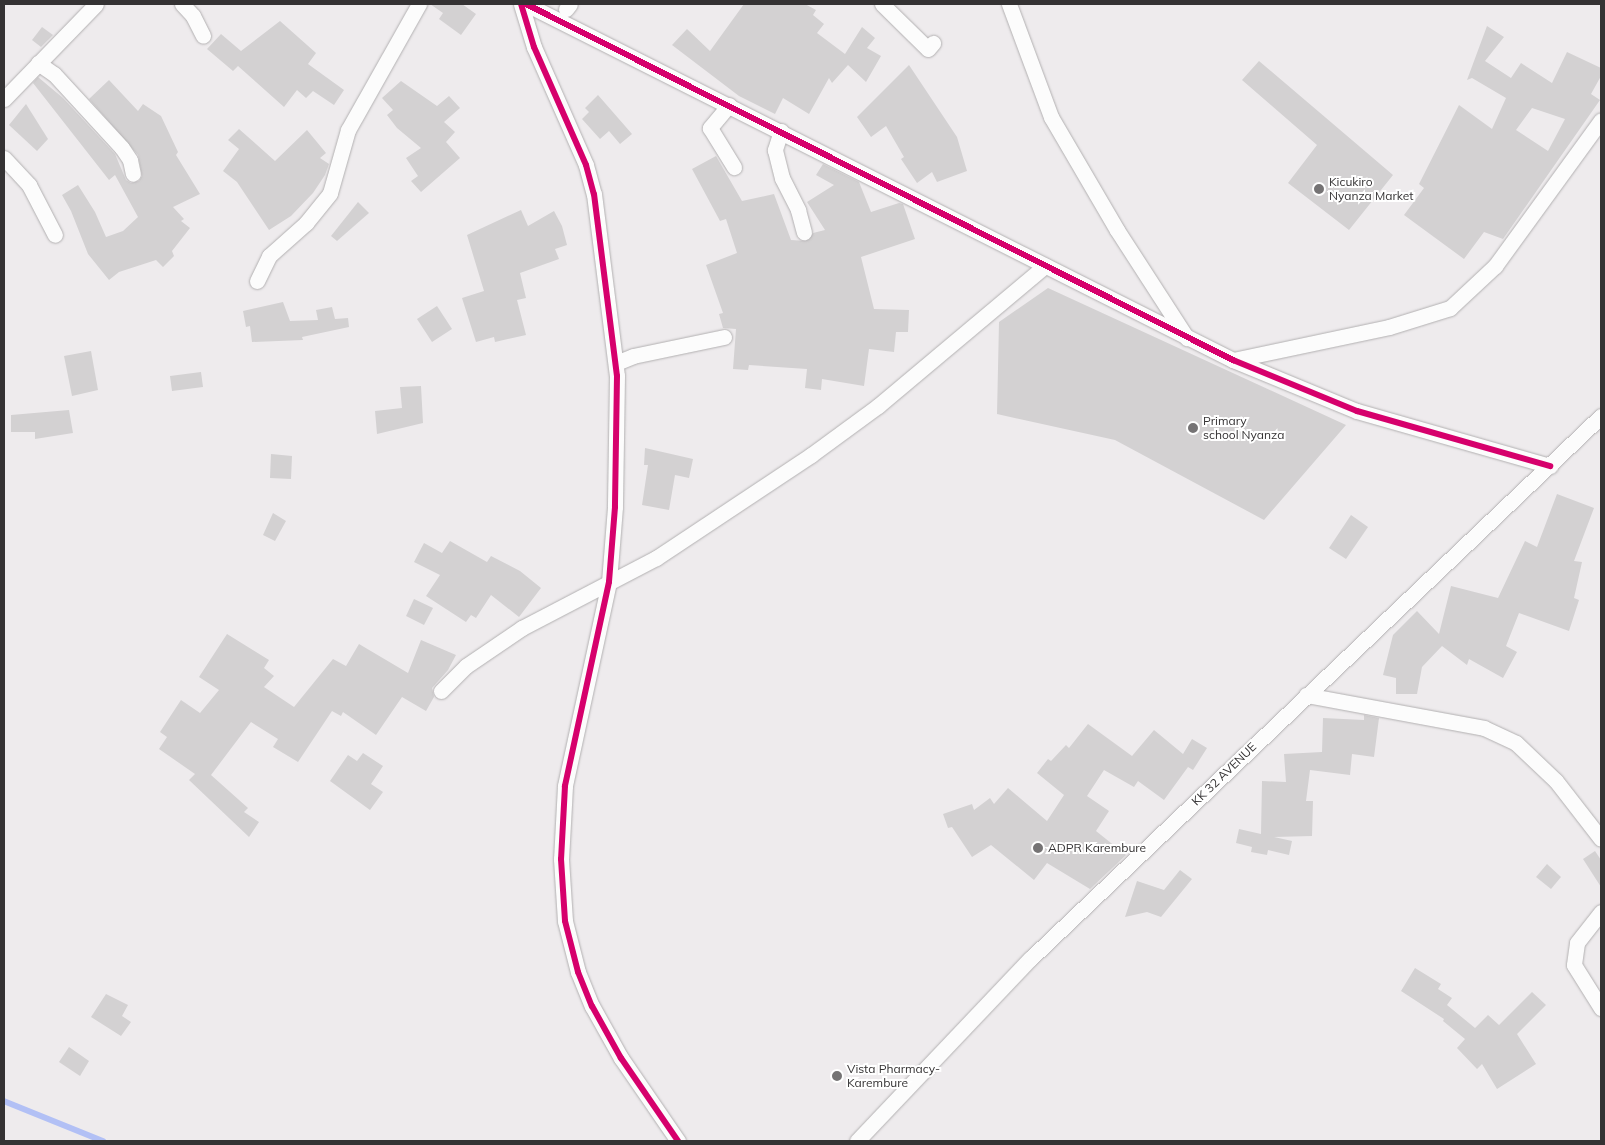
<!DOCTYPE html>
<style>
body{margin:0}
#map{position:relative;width:1605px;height:1145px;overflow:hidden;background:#eeebed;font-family:Mulish,sans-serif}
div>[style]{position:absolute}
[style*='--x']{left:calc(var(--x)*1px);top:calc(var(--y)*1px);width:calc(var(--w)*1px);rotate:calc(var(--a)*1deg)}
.stream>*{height:5.5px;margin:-2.75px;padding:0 2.75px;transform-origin:2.75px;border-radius:2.75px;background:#b2c0f5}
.building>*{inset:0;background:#d3d1d2}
.roads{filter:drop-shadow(0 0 1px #b2b0b1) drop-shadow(0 0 1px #b2b0b1)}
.street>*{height:15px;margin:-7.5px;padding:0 7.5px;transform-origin:7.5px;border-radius:7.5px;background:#fcfcfc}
.cycleway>*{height:6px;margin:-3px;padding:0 3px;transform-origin:3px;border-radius:3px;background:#d6006c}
.dots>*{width:14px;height:14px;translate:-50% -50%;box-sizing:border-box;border:2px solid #fff;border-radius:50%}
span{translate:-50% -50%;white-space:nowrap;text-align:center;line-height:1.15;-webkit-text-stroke:4px #fff;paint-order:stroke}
.poi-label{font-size:12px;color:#343233}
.left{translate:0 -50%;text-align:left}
.street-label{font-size:12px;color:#343233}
.frame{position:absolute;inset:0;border:5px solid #343233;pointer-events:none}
</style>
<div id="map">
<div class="stream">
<div style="--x:4;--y:1101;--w:107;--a:22"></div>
</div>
<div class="building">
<div style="clip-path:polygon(430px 4px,462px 4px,476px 14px,461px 35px,439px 19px,443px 13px)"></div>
<div style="clip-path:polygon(744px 4px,805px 4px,816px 10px,813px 15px,824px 24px,817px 33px,845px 54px,862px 27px,875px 38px,867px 48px,881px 56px,866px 82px,848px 65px,832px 83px,829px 78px,809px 114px,783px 98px,775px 114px,739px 96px,672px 45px,687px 29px,710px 51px)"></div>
<div style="clip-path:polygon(280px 21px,316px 53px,308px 64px,344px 90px,334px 105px,313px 91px,306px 98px,297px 90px,284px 107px,238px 66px,233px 71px,207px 49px,221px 34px,241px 51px)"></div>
<div style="clip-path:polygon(evenodd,1487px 26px,1504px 37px,1485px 61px,1511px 78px,1521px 63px,1552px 83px,1567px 52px,1601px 68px,1601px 76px,1591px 94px,1600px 100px,1503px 239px,1484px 232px,1464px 259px,1404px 215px,1424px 188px,1419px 184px,1459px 105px,1492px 129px,1506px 98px,1472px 78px,1467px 80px,1487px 26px,1532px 108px,1565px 119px,1548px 151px,1516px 130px,1532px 108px)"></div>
<div style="clip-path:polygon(42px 27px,53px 35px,41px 47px,32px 40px)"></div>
<div style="clip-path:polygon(1259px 61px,1393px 175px,1349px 230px,1288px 183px,1317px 145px,1242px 80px)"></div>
<div style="clip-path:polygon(909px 65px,957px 137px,967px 171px,937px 182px,932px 172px,917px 183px,901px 159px,904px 157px,886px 126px,871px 137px,857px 117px)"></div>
<div style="clip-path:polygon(38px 77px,63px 98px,115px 154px,126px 180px,131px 183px,139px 181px,142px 176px,138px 155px,89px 99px,109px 80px,138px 111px,143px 104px,161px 116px,178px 152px,176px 155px,200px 194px,173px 207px,184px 219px,181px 221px,190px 228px,172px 251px,174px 256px,163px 267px,156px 260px,119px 272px,109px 280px,88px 254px,71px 211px,62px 195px,78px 185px,95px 212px,106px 237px,123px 231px,138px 217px,115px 175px,109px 180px,33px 83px)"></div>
<div style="clip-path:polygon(401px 81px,437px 106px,449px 96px,460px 108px,444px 122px,455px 132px,446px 142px,460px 158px,421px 192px,411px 181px,418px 176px,406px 158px,421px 148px,397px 128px,387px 115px,393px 110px,382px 98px)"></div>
<div style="clip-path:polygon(598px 95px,632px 134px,620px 144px,609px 131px,600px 139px,582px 119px,589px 112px,585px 108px)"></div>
<div style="clip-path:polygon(26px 104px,48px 139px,37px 151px,9px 125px)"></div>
<div style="clip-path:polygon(239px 129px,275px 161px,307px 130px,326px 153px,320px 158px,329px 164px,325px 175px,313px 193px,291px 216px,269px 230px,237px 182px,223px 171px,239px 149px,228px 140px)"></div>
<div style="clip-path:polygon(716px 156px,742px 201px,774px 194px,791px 240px,806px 241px,813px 233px,825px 230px,807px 202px,834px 185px,816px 175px,823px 164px,859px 182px,871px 212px,899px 203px,903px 204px,915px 239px,861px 257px,874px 309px,909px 310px,908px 332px,896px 332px,894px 352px,869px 349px,864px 386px,822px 379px,821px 390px,805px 388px,807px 369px,749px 365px,748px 370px,733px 369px,736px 329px,723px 328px,719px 314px,723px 313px,706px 265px,737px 253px,726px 219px,720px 221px,692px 169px)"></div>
<div style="clip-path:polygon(358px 202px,369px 213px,337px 241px,331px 236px)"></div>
<div style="clip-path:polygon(521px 210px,528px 226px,554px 211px,562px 226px,567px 245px,555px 249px,559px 259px,520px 273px,526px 298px,517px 300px,526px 335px,495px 342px,494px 337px,476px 342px,462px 298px,484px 291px,467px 235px)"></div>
<div style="clip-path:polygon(1048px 288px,1346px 425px,1264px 520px,1115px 440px,997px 414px,999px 322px)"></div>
<div style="clip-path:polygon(283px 302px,290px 321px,318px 320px,316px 310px,332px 307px,335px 319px,348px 318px,349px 327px,302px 337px,303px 340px,252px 342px,250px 326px,246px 327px,243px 311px)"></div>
<div style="clip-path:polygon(437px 306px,452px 329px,432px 342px,417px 319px)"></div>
<div style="clip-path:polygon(91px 351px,98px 390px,72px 396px,64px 356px)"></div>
<div style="clip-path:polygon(201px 372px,203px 387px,172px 391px,170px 376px)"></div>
<div style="clip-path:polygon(421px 386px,423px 423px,377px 434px,375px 411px,402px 408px,400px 387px)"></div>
<div style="clip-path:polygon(69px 410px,73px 433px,35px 439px,35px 432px,11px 432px,11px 415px)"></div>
<div style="clip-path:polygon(645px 448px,693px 459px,689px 478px,675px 475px,669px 510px,642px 505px,648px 465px,644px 465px)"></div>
<div style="clip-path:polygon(271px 454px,292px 456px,291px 479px,270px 478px)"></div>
<div style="clip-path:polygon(1557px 494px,1594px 508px,1574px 561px,1582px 562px,1574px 598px,1579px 600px,1569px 631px,1519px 613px,1506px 646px,1517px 652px,1503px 678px,1469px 659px,1467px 665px,1442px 646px,1422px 667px,1417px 694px,1396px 694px,1396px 678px,1383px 675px,1393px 635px,1417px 611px,1439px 634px,1451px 586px,1498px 598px,1525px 541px,1537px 547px)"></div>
<div style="clip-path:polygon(273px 513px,286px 521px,275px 541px,263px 535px)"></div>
<div style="clip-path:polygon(1351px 515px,1368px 527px,1346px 559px,1329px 548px)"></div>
<div style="clip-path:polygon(450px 541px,487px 562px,491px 556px,520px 571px,541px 588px,519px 617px,491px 595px,476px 618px,471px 615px,466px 622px,426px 596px,440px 575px,414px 562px,424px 543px,442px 553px)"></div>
<div style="clip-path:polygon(414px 599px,433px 608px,424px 625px,406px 616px)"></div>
<div style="clip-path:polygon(227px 634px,269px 660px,264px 668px,274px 676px,264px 687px,294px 707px,333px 659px,346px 666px,359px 644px,408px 673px,421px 640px,456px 655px,448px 670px,432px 688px,434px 697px,426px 711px,402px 697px,376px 735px,343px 712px,341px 716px,332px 711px,298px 762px,273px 747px,278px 739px,251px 722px,211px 775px,248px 808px,244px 812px,259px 822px,249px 837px,189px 780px,195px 774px,159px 749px,167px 737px,160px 732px,181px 700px,200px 713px,219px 690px,199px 677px)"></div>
<div style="clip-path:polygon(1364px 715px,1379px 718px,1374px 757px,1352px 754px,1350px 775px,1310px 770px,1306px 801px,1313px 801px,1312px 836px,1274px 837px,1292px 841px,1289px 855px,1268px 850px,1267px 855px,1251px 852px,1252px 847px,1236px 843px,1239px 829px,1261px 834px,1262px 781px,1286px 782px,1284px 754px,1322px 752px,1323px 718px,1364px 720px)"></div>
<div style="clip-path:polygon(1088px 724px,1132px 756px,1154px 730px,1183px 754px,1192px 739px,1207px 748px,1193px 770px,1188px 767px,1164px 800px,1138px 781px,1134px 787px,1104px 770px,1087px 796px,1109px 811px,1096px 831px,1126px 855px,1090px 889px,1047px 863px,1034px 880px,991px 845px,972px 857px,952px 827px,948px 828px,943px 814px,972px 804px,974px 810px,990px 798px,994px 804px,1008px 788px,1047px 821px,1064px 795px,1037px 773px,1048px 759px,1051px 761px,1066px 745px,1069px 748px)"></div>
<div style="clip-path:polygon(363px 753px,383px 766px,371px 784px,383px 792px,370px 810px,330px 781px,348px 755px,357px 761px)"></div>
<div style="clip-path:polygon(1595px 851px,1601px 860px,1601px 887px,1583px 859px)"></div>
<div style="clip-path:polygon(1547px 864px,1561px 877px,1551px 889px,1536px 877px)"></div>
<div style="clip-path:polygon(1180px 870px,1192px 879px,1161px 917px,1147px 912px,1125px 917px,1137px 881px,1164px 890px)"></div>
<div style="clip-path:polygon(1415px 968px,1441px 984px,1438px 989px,1452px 998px,1447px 1005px,1475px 1028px,1488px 1015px,1499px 1025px,1532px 992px,1546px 1005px,1517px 1034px,1536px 1064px,1497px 1089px,1482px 1064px,1477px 1069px,1457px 1048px,1465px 1039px,1443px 1021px,1444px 1019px,1401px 991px)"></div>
<div style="clip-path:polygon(106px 994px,128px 1005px,122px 1016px,131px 1022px,121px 1036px,91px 1017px)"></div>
<div style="clip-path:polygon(69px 1047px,89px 1061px,80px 1076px,59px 1062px)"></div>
</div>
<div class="roads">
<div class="street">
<div style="--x:182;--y:4;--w:16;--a:47"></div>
<div style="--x:193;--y:16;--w:22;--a:63"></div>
<div style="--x:521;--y:4;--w:45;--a:73.2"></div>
<div style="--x:534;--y:47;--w:129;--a:66.2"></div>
<div style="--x:586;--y:165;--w:30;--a:75"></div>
<div style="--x:594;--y:194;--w:183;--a:82.8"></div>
<div style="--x:617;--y:376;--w:131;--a:90.9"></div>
<div style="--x:615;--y:507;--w:75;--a:94.6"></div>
<div style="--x:609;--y:582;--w:209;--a:102.2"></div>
<div style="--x:565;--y:786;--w:73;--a:93.1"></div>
<div style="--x:561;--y:859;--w:62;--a:86.3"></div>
<div style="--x:565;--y:921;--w:53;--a:75.7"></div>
<div style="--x:578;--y:972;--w:37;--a:68"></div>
<div style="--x:592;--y:1006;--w:60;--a:60.9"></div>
<div style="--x:621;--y:1058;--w:101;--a:55.5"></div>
<div style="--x:526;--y:4;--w:792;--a:26.73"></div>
<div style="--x:1233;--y:360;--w:134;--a:22.4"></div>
<div style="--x:1357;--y:411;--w:201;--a:15.9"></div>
<div style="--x:882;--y:4;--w:64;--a:44.4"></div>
<div style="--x:928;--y:49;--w:8;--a:-50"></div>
<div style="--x:1009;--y:4;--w:121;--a:69.6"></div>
<div style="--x:1051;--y:117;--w:131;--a:59.7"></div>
<div style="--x:1117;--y:230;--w:129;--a:57.1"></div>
<div style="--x:566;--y:9;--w:6;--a:-51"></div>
<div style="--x:38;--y:63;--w:19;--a:35"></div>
<div style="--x:54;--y:74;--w:100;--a:47.4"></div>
<div style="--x:122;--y:148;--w:14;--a:56"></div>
<div style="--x:130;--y:160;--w:14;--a:78"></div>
<div style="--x:4;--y:99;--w:132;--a:-45.9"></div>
<div style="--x:729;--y:105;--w:30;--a:130"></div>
<div style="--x:710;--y:128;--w:46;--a:58.4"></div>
<div style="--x:781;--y:131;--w:20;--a:108"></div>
<div style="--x:775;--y:150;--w:29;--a:76"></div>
<div style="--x:782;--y:178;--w:36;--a:63"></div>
<div style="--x:798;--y:210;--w:23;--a:75"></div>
<div style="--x:4;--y:158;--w:37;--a:47"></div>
<div style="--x:29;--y:185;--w:56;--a:62.5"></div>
<div style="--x:257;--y:281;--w:28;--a:-64"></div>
<div style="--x:269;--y:256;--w:50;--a:-41.7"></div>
<div style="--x:306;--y:223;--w:38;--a:-51"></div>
<div style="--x:330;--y:193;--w:66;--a:-74.1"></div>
<div style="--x:348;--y:130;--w:145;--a:-60.6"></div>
<div style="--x:1233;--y:360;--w:159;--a:-11.9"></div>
<div style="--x:1389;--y:327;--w:64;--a:-17.3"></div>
<div style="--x:1450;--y:308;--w:62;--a:-43"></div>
<div style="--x:1495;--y:266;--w:180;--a:-54"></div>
<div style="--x:616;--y:363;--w:18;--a:-22"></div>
<div style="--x:633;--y:356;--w:93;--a:-11.8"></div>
<div style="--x:441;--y:691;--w:35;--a:-45"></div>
<div style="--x:466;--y:666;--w:68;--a:-34.2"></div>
<div style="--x:522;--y:628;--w:151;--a:-27.6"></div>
<div style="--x:656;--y:558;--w:186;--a:-33.6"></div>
<div style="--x:811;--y:455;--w:83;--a:-36.2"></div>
<div style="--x:878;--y:406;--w:218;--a:-40"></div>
<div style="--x:1306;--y:695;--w:181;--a:10.5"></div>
<div style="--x:1484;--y:728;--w:35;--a:25"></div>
<div style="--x:1516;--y:743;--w:55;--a:43.5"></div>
<div style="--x:1556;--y:781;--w:73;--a:52.2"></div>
<div style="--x:1601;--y:912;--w:39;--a:128"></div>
<div style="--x:1577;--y:943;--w:22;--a:98"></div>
<div style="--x:1574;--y:965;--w:51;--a:57.9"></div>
<div style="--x:857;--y:1141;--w:251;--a:-46.5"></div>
<div style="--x:1030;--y:959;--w:788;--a:-43.56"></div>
</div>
</div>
<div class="cycleway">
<div style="--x:521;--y:4;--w:45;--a:73.2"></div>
<div style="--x:534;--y:47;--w:129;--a:66.2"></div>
<div style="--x:586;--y:165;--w:30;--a:75"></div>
<div style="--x:594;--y:194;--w:183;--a:82.8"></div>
<div style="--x:617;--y:376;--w:131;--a:90.9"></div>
<div style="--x:615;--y:507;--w:75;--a:94.6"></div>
<div style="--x:609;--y:582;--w:209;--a:102.2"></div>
<div style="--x:565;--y:786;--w:73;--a:93.1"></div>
<div style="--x:561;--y:859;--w:62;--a:86.3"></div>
<div style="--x:565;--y:921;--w:53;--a:75.7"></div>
<div style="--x:578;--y:972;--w:37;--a:68"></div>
<div style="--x:592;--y:1006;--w:60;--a:60.9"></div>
<div style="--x:621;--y:1058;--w:101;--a:55.5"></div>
<div style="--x:526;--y:4;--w:792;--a:26.73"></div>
<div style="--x:1233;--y:360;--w:134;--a:22.4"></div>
<div style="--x:1357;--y:411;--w:201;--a:15.9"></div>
</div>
<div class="dots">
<div style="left:1319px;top:189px;background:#757374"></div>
<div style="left:1193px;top:428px;background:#757374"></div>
<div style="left:1038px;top:848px;background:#757374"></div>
<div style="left:837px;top:1076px;background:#757374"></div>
</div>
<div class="poi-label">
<span class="left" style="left:1329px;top:189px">Kicukiro<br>Nyanza Market</span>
<span class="left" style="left:1203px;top:428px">Primary<br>school Nyanza</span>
<span class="left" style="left:1048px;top:848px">ADPR Karembure</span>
<span class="left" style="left:847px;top:1076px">Vista Pharmacy-<br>Karembure</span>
</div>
<div class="street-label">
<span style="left:1224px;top:774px;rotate:-44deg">KK 32 AVENUE</span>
</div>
<div class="frame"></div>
</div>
